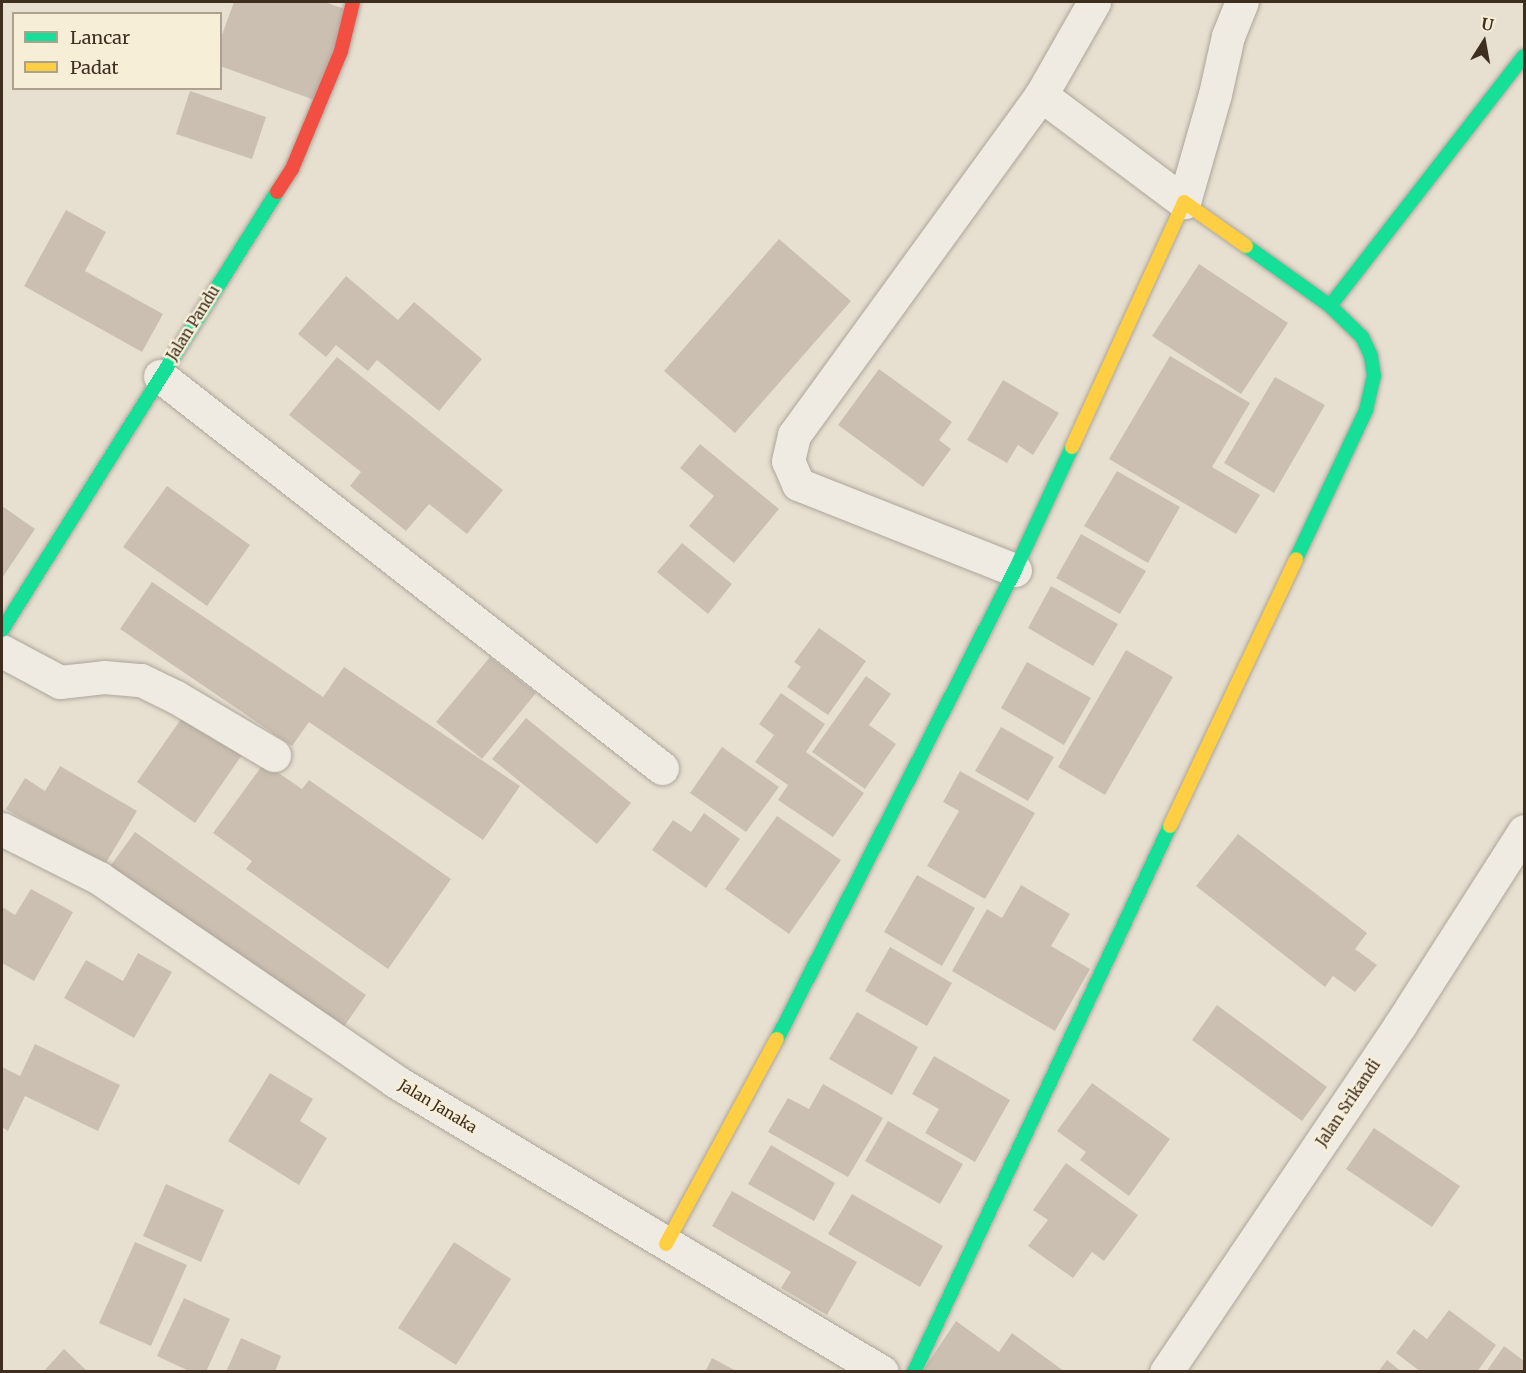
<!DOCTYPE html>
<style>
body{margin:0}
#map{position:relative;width:1526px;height:1373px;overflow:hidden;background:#e7e0d1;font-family:Merriweather,serif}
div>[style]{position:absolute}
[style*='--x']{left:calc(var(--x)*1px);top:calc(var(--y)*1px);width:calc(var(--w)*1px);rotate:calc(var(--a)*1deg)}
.building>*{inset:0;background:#cbbfb2}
.roads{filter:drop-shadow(0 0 2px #ada599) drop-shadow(0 0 2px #ada599)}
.street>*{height:33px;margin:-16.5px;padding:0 16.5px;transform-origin:16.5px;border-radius:16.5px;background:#efebe3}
.fast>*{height:14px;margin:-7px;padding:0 7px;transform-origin:7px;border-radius:7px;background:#16e098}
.slow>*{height:14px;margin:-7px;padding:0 7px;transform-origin:7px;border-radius:7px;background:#ffcf43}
.jam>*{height:14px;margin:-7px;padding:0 7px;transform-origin:7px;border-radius:7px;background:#f24e42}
span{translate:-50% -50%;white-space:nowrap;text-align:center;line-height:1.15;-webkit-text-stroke:5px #f7eed8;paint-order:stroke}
.street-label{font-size:15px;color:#3d2e20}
.frame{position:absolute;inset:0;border:3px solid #3d2e20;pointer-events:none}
.legend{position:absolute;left:12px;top:12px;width:210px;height:78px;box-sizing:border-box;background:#f7eed8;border:2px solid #ada18e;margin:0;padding:8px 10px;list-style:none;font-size:18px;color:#3d2e20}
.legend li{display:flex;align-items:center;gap:12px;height:30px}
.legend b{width:30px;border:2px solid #ada18e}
.north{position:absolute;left:1454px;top:12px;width:60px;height:60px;-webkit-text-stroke:4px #f7eed8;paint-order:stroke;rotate:11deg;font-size:16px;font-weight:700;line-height:24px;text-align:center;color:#3d2e20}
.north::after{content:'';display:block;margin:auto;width:21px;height:27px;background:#3d2e20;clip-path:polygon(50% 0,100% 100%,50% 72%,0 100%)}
</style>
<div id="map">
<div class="building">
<div style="clip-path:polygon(234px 2px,325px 2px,350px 11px,317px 101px,220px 66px,220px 40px)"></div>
<div style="clip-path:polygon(190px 91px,266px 117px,252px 159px,176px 134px)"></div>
<div style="clip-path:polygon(66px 210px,106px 232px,85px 271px,163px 314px,142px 352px,24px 286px)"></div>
<div style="clip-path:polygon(779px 239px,851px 301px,735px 433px,664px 371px)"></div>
<div style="clip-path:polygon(1199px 264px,1288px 323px,1241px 394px,1152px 336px)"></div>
<div style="clip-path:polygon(346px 276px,398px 320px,414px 302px,482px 359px,439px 411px,377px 360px,368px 371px,336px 345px,326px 357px,298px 334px)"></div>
<div style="clip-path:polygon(1170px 356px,1250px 403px,1212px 467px,1260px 495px,1236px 534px,1109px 459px)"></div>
<div style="clip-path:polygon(337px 357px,503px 490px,467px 534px,429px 504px,406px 531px,350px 486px,361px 472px,289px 415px)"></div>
<div style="clip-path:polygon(879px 369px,952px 422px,939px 440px,951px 449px,923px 487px,838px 425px)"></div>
<div style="clip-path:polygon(1275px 377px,1325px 405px,1274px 493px,1224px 463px)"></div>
<div style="clip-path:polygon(1003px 380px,1059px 413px,1033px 455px,1018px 445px,1007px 463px,967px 440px)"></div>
<div style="clip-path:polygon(700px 444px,779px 509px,734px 563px,689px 526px,714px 496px,680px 468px)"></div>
<div style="clip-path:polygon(1117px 471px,1180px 507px,1148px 563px,1084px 526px)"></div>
<div style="clip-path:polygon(167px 486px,250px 545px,207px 606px,123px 547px)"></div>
<div style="clip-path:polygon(2px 506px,35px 529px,2px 578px)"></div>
<div style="clip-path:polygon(1081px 534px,1146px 571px,1120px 614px,1056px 578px)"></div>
<div style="clip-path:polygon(682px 543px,732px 584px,708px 614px,657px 572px)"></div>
<div style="clip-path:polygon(152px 582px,323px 697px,344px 667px,520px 786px,483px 840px,309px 722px,292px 746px,120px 629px)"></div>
<div style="clip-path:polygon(1051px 586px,1118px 624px,1093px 666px,1028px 628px)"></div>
<div style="clip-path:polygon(819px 628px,866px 661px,828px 715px,787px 687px,801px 667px,794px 662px)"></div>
<div style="clip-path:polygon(1126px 650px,1173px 677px,1105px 795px,1058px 767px)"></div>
<div style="clip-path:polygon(490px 657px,536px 693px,482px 759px,436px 722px)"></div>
<div style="clip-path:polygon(1027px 662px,1091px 698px,1064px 745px,1001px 708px)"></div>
<div style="clip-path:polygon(866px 676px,891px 694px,869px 725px,896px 744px,865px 789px,812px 752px)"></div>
<div style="clip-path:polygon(781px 693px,825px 724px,806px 752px,864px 793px,833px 837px,778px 800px,788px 785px,755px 762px,774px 735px,759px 724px)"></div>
<div style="clip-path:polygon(186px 712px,244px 752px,195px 823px,137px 782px)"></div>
<div style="clip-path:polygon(526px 718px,631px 803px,597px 844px,492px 759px)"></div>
<div style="clip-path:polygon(1001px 727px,1054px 757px,1028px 801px,975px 771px)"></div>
<div style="clip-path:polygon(722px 747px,779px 787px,746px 832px,690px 793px)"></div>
<div style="clip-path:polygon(264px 763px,302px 789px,309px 780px,451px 879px,388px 969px,246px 869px,252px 861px,213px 833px)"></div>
<div style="clip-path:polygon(60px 766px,137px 811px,104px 866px,6px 809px,25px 778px,45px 791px)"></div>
<div style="clip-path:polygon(960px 771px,1035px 813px,985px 899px,927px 866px,959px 811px,943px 802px)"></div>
<div style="clip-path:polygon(704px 813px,740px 839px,706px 888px,652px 850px,673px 820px,691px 832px)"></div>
<div style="clip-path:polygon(777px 816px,841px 860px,789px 934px,725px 889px)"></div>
<div style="clip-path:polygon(135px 832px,366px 995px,338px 1035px,106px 872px)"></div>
<div style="clip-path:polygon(1238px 834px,1367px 933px,1355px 949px,1377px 965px,1355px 992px,1333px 976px,1325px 987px,1196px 886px)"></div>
<div style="clip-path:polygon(917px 875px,975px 908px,942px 966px,884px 932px)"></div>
<div style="clip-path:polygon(1021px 885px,1070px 914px,1051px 946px,1090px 969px,1055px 1031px,952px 971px,987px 909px,1002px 918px)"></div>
<div style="clip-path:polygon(31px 889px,73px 912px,34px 981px,2px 963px,2px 907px,15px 915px)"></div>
<div style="clip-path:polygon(890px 947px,952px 983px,927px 1026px,865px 991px)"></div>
<div style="clip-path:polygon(138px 953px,172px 972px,134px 1038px,64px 998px,86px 960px,123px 981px)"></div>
<div style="clip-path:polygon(1217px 1005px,1327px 1087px,1302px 1121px,1192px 1040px)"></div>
<div style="clip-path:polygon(857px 1012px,918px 1047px,892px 1095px,829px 1059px)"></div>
<div style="clip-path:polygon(35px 1044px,120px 1085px,98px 1131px,25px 1096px,8px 1131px,2px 1127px,2px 1067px,20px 1076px)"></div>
<div style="clip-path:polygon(934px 1056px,1010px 1100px,975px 1162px,925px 1133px,939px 1109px,912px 1094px)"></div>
<div style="clip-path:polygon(270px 1073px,313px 1099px,300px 1121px,327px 1138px,299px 1185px,228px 1141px)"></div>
<div style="clip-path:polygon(1092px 1083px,1170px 1139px,1129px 1196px,1080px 1160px,1086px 1152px,1057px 1131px)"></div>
<div style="clip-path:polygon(823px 1084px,883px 1118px,848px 1177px,768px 1132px,788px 1098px,809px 1109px)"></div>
<div style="clip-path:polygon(888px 1121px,963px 1164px,940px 1204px,865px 1161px)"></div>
<div style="clip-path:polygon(1374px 1128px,1460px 1186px,1432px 1227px,1346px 1169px)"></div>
<div style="clip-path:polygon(771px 1145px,835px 1183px,814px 1221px,748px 1184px)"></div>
<div style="clip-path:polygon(1066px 1163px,1138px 1215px,1104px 1261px,1092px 1252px,1073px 1278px,1028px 1246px,1048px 1220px,1033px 1210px)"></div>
<div style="clip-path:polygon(166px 1184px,224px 1210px,201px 1262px,143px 1236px)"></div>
<div style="clip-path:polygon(732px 1191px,857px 1262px,827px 1315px,781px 1288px,791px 1272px,712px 1226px)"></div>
<div style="clip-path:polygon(852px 1194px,943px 1246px,920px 1287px,828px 1234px)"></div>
<div style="clip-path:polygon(135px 1242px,187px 1265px,151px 1346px,99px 1323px)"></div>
<div style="clip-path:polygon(454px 1242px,511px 1279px,456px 1365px,398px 1328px)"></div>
<div style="clip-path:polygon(184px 1298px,230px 1319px,206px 1372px,191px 1372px,157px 1356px)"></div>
<div style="clip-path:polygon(1449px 1310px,1496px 1345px,1477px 1372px,1421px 1372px,1396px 1353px,1414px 1329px,1427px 1339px)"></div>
<div style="clip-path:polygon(956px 1321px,999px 1352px,1012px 1333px,1065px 1372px,922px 1372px)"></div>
<div style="clip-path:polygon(241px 1338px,281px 1356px,275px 1372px,226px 1372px)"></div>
<div style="clip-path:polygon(1504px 1346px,1524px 1361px,1524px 1372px,1486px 1372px)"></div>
<div style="clip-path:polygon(64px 1349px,88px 1372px,43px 1372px)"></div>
<div style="clip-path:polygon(712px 1358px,738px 1372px,705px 1372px)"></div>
<div style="clip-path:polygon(1387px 1360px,1402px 1372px,1378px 1372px)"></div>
</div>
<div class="roads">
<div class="street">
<div style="--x:1041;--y:95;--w:179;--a:36.8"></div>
<div style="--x:1184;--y:202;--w:112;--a:-74"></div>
<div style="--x:1215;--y:94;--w:59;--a:-77.4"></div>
<div style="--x:1228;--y:36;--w:37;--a:-68"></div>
<div style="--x:160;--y:376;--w:637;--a:37.99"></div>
<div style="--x:1015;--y:570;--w:233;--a:-158.4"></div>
<div style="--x:798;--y:484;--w:25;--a:-113"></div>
<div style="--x:788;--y:461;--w:27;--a:-77"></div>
<div style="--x:794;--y:435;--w:420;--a:-54"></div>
<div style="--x:1041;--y:95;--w:107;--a:-60.3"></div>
<div style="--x:2;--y:651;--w:66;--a:28.1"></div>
<div style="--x:60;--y:682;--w:44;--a:-6.5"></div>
<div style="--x:104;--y:677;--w:37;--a:5"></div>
<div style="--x:141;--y:680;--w:39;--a:26"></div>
<div style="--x:176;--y:697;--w:114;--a:30.6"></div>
<div style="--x:2;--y:829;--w:109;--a:26.8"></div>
<div style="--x:99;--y:878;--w:359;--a:34.4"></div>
<div style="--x:395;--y:1081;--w:567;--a:30.86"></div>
<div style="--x:1166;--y:1372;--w:419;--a:-56"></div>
<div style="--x:1400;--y:1025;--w:230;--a:-57.4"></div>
</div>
<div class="fast">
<div style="--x:1246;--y:246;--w:103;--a:35.5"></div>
<div style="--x:1296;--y:559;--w:165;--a:-64.8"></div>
<div style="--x:1366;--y:410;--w:35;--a:-77"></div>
<div style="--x:1374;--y:376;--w:20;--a:-99"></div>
<div style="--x:1371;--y:356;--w:21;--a:-115"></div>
<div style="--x:1362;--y:337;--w:45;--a:-135.9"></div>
<div style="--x:1330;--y:306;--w:316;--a:-52.2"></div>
<div style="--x:2;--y:630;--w:517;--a:-57.88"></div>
<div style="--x:777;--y:1039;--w:526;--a:-63.09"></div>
<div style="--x:1015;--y:570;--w:136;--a:-65.1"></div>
<div style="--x:914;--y:1372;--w:603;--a:-64.88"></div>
</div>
<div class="slow">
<div style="--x:1072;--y:447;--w:269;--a:-65.4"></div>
<div style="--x:1184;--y:202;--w:76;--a:35.4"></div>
<div style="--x:1170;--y:826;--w:295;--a:-64.7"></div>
<div style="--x:666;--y:1244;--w:233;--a:-61.6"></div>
</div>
<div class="jam">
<div style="--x:277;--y:192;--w:27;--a:-57"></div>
<div style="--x:292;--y:169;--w:128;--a:-67.4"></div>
<div style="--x:341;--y:51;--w:50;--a:-76.2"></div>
</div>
</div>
<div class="street-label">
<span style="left:193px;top:323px;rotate:-58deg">Jalan Pandu</span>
<span style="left:1348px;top:1103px;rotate:-56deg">Jalan Srikandi</span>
<span style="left:438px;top:1106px;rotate:31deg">Jalan Janaka</span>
</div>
<div class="frame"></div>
<ul class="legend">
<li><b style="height:8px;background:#16e098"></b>Lancar</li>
<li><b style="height:8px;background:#ffcf43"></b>Padat</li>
</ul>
<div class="north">U</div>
</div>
